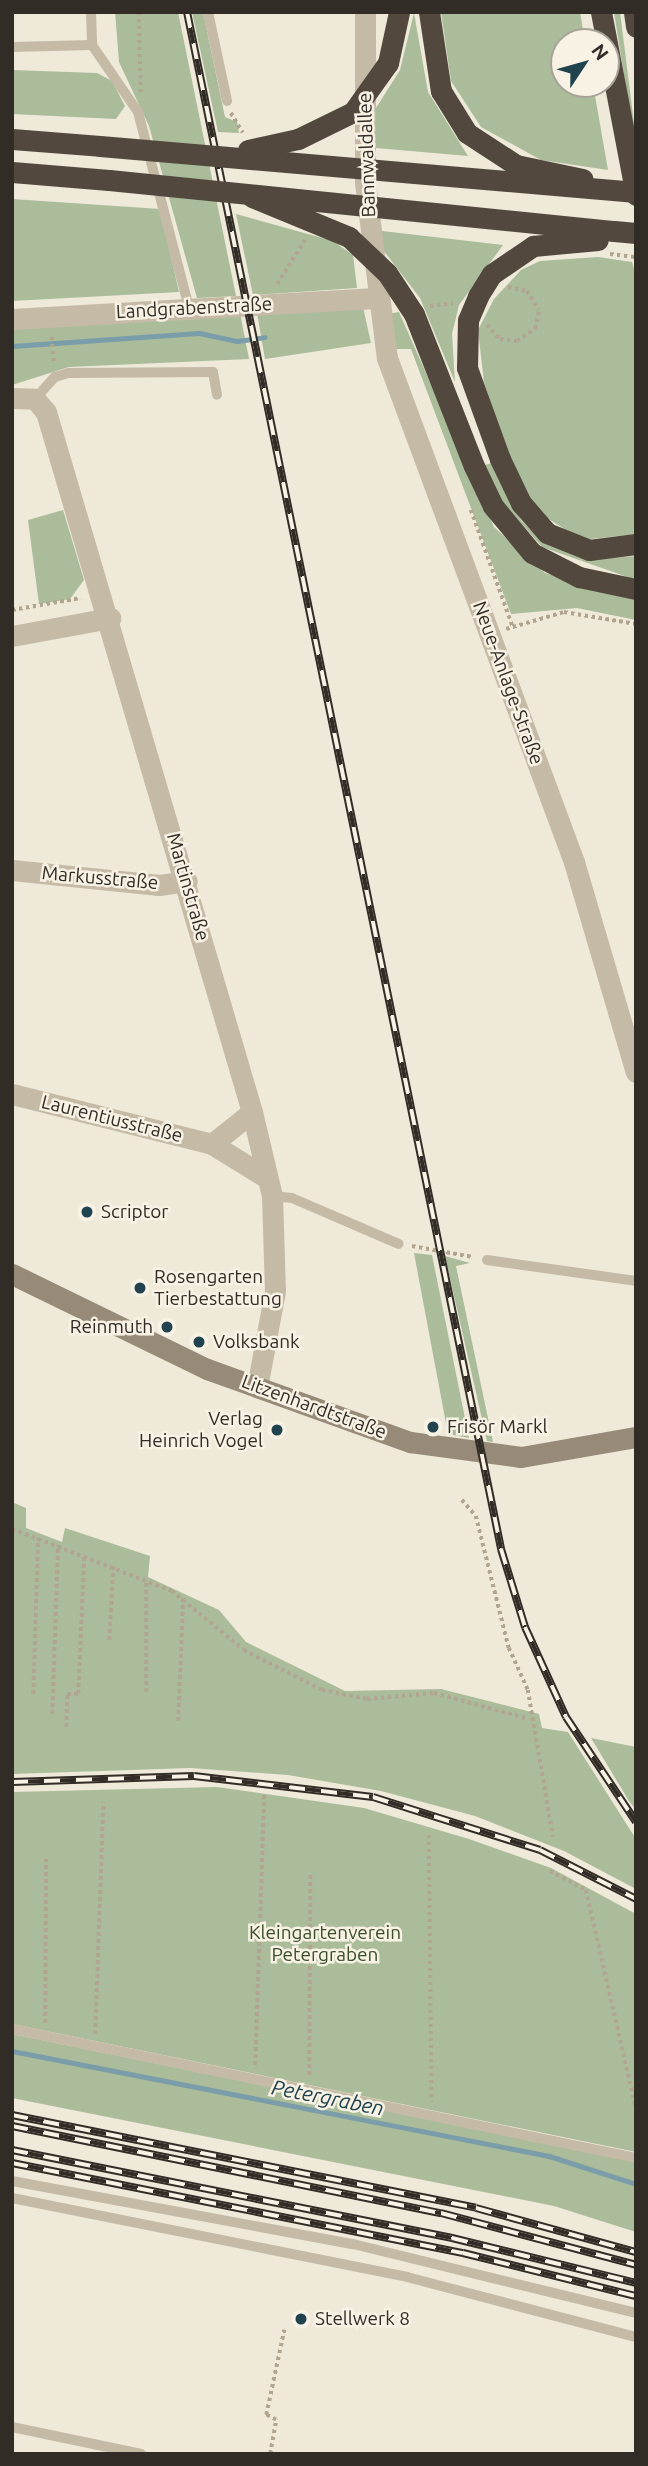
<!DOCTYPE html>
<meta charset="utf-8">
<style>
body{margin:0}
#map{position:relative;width:648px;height:2466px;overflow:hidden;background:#eee9d9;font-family:Ubuntu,sans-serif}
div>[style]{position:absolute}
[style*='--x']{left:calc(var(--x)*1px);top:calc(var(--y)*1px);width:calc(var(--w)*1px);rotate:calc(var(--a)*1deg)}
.green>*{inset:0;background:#aabc9a}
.stream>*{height:5px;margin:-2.5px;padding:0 2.5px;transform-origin:2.5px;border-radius:2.5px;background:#7a9da9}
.path>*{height:3.5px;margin-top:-1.75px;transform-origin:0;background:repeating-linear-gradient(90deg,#b1a590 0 3.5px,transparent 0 7px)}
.lane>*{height:10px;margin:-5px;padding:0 5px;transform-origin:5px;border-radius:5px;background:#c5baa6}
.street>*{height:21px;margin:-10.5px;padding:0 10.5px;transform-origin:10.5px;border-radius:10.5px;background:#c5baa6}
.secondary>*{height:21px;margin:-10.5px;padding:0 10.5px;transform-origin:10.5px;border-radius:10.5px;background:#988a78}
.highway>*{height:21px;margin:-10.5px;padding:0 10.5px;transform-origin:10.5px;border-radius:10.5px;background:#52483e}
.rail>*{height:8px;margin-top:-4px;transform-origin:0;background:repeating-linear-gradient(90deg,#f7f2e4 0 16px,#322c26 0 32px);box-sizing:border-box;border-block:2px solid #322c26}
.path-bridge>*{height:3.5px;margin-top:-1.75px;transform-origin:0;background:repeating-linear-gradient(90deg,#b1a590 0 3.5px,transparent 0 7px)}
.highway-bridge>*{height:21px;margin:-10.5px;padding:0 10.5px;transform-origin:10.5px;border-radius:10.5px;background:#52483e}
.dots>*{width:19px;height:19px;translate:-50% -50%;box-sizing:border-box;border:4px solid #f7f2e4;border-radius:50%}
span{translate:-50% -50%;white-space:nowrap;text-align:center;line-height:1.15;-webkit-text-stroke:5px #f7f2e4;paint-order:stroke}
.street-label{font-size:19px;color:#322c26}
.poi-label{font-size:19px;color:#322c26}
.left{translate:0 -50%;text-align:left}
.right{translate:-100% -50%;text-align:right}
.park-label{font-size:19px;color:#3b4e2c}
.water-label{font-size:21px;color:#20434f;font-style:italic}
.frame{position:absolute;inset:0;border:14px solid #322c26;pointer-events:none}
.north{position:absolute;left:550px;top:28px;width:70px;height:70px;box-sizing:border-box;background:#f7f2e4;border:2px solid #a8a398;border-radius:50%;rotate:54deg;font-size:19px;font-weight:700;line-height:28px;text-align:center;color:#322c26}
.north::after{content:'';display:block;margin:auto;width:24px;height:32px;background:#20434f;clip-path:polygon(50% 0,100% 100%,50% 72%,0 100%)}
</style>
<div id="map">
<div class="green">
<div style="clip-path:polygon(115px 12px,178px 12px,236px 296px,197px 298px,149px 126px,119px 62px)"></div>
<div style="clip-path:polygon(192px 12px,203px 12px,225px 117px,237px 122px,239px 133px,218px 132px)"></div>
<div style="clip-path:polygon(441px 12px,580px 12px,585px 42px,564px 42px,564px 84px,593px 84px,608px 170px,541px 160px,481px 127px,451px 81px)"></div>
<div style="clip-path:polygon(614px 12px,620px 12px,636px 139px,628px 100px)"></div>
<div style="clip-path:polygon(414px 13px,428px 92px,468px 156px,376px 148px,376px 108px,400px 70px)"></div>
<div style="clip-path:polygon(12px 70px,97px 73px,112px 81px,125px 106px,116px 119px,12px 114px)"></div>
<div style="clip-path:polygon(12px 199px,160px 209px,179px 292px,12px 301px)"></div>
<div style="clip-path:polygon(236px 214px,333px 241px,353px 255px,357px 288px,253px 295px)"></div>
<div style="clip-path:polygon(382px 231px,503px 245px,459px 305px,452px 334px,455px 382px,420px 298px,380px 246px)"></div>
<div style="clip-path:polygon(598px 257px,632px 262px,636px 276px,636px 534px,582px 540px,536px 511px,508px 456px,484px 382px,478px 330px,494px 299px,521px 270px,540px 261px)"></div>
<div style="clip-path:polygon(363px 307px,371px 343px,265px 359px,257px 313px)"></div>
<div style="clip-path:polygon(399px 312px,494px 527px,545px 573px,636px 600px,636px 620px,577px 608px,511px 614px,411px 349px,396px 349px,388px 314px)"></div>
<div style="clip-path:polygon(240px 313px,249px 359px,69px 367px,12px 385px,12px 326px)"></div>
<div style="clip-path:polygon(492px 463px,521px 520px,541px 540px,588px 560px,636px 556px,636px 580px,542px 547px,501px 500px,485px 465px)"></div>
<div style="clip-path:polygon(63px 510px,84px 580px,70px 599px,39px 604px,28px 520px)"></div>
<div style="clip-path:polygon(414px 1253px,432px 1255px,469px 1438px,448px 1434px)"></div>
<div style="clip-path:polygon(445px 1256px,470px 1263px,456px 1266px,493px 1442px,487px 1441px)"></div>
<div style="clip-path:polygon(12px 1502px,26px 1508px,26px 1528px,62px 1542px,65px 1528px,150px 1556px,148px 1577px,219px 1610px,246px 1642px,345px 1691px,441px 1689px,539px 1714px,542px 1728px,568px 1732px,636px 1839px,636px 1889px,564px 1851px,475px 1816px,381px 1791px,288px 1775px,190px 1768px,12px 1774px)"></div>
<div style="clip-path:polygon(591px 1738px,636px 1747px,636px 1810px,629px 1801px)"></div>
<div style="clip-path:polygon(217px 1787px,364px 1808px,469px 1839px,551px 1868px,636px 1914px,636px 2152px,12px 2024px,12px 1792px)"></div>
<div style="clip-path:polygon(12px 2034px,636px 2162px,636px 2232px,554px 2206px,12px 2098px)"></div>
</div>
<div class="stream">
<div style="--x:12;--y:346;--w:187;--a:-4"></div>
<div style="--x:199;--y:333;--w:39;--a:12"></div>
<div style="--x:237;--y:341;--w:28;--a:-8"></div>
<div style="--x:12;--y:2051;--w:547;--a:11.06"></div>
<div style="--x:549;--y:2156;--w:91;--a:17.8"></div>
</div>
<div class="path">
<div style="--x:139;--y:12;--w:82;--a:88.6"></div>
<div style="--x:231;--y:113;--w:23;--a:59"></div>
<div style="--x:277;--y:284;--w:52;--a:-57.5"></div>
<div style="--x:508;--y:287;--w:19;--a:12"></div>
<div style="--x:527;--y:291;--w:22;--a:58"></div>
<div style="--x:430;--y:306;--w:23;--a:-7"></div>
<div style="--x:52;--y:337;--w:27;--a:86"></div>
<div style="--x:471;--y:510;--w:124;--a:70.3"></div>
<div style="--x:12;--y:610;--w:70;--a:-9.9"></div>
<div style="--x:506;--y:629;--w:60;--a:-16.3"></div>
<div style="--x:564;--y:612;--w:73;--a:9.5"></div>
<div style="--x:412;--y:1246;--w:62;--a:10.2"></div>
<div style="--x:462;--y:1500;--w:21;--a:49"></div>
<div style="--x:476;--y:1516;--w:136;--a:76"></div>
<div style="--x:509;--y:1648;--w:46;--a:65.7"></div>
<div style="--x:528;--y:1690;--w:149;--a:80.3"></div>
<div style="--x:12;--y:1529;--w:172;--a:21.2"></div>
<div style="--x:172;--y:1591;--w:93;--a:39.3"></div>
<div style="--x:244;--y:1650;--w:88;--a:27.1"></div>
<div style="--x:322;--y:1690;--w:46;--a:11.3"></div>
<div style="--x:367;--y:1699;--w:67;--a:-5.1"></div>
<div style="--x:434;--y:1693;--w:98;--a:15.3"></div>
<div style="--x:109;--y:1640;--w:74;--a:-86.9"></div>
<div style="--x:146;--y:1692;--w:112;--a:-90"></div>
<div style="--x:33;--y:1694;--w:156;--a:-88.2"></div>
<div style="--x:52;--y:1714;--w:169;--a:-88"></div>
<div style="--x:178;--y:1721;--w:123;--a:-87.7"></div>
<div style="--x:66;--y:1727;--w:33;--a:-88"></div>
<div style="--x:67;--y:1694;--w:11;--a:0"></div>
<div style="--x:78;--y:1694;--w:140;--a:-87.5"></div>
<div style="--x:429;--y:1835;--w:267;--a:89.4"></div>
<div style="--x:550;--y:1871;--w:41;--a:27.8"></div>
<div style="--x:586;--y:1890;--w:224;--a:77.1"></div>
<div style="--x:45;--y:2023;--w:164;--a:-89.7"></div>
<div style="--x:95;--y:2034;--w:232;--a:-88"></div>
<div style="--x:255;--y:2065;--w:270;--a:-88.1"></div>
<div style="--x:309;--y:2075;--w:200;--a:-89.7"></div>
<div style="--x:270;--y:2454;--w:35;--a:-80"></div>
<div style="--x:276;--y:2420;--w:11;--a:-153"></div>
<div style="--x:266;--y:2415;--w:87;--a:-78"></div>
</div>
<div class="lane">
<div style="--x:91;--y:12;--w:33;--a:88"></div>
<div style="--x:92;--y:45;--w:81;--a:55.5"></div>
<div style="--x:138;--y:112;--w:203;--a:75.4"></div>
<div style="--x:208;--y:12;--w:91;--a:77.9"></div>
<div style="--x:12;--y:47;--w:80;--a:-1.4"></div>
<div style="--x:35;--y:399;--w:30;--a:-48"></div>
<div style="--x:55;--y:377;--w:14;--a:-17"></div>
<div style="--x:68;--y:373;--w:145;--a:-0.4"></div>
<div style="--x:213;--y:372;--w:23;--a:80"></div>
<div style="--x:272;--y:1196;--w:20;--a:6"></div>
<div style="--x:292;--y:1198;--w:116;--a:23.3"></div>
<div style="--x:487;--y:1260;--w:150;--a:8"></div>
<div style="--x:12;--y:2029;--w:637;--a:11.68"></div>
<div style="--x:12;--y:2181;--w:347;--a:10.5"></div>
<div style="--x:353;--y:2244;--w:291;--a:13.7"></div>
<div style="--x:12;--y:2198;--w:403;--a:11.3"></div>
<div style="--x:407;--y:2277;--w:237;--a:14.7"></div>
<div style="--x:12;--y:2427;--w:132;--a:11.8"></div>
</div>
<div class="street">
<div style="--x:365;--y:12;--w:170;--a:90"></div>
<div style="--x:365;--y:182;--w:177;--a:82.9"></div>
<div style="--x:387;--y:358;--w:538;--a:69.64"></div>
<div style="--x:574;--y:862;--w:219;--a:73.6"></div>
<div style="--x:12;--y:319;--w:364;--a:-3.3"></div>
<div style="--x:12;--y:398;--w:23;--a:2"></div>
<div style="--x:35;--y:399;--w:17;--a:50"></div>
<div style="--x:46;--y:412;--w:730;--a:73.6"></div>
<div style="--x:252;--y:1112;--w:86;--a:76.6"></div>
<div style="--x:272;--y:1196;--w:95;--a:88.2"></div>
<div style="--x:275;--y:1291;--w:98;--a:100.6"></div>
<div style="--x:12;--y:636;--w:100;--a:-10.4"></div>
<div style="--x:12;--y:870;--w:148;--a:5.8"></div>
<div style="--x:159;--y:885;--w:28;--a:-8"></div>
<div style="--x:12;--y:1094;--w:206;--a:14"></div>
<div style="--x:212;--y:1144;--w:65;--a:31.7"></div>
<div style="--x:212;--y:1144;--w:51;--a:-38.7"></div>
</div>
<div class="secondary">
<div style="--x:12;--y:1274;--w:217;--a:26"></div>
<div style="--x:207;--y:1369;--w:216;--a:19.8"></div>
<div style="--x:410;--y:1442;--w:112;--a:7.7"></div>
<div style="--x:521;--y:1457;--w:117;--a:-9.9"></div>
</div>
<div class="highway">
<div style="--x:429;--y:12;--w:80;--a:81.4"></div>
<div style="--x:441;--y:91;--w:49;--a:58.2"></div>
<div style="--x:467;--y:133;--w:59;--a:33.1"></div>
<div style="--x:516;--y:165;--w:68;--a:11.8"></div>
<div style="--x:601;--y:12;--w:186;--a:79.2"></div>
<div style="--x:634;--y:12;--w:15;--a:82"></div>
<div style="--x:12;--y:139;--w:88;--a:4.5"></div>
<div style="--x:12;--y:172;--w:97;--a:4.7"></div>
<div style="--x:614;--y:231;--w:22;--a:5"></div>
<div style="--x:500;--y:459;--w:49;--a:64.5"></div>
<div style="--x:521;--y:503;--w:40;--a:49"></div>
<div style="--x:547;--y:533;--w:45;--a:22"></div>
<div style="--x:589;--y:550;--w:47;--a:-7.3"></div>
<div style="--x:474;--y:466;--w:44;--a:64.6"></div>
<div style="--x:493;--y:506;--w:61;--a:50.3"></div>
<div style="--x:532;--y:553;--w:53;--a:27.1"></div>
<div style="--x:579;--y:577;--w:58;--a:11.9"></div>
</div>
<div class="rail">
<div style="--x:187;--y:12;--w:1569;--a:78.45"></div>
<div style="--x:501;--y:1549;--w:82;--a:72.9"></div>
<div style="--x:525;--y:1627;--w:99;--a:65.5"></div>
<div style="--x:566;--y:1717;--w:126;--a:56.3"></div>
<div style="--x:12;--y:1782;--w:182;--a:-1.9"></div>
<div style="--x:194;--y:1776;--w:180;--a:6.7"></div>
<div style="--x:373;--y:1797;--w:175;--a:17.6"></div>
<div style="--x:540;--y:1850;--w:108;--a:27"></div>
<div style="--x:12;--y:2115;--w:473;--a:11.3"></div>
<div style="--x:476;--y:2208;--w:166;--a:15.4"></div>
<div style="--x:12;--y:2126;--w:438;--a:11.5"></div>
<div style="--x:441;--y:2213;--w:202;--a:14.9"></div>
<div style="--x:12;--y:2150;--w:449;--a:11.3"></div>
<div style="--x:452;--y:2238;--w:189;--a:13.7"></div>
<div style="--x:12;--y:2163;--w:460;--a:11.3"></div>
<div style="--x:463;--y:2253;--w:178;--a:14"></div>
</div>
<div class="path-bridge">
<div style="--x:610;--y:254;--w:26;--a:7"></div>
<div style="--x:487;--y:325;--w:19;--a:47"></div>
<div style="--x:500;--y:339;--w:17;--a:7"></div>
<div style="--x:517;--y:341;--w:22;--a:-34"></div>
<div style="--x:535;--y:329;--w:19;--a:-78"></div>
</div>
<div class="highway-bridge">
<div style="--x:100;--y:146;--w:538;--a:4.91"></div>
<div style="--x:248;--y:150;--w:51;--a:-12.4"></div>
<div style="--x:298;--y:139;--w:61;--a:-26.1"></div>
<div style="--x:353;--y:112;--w:60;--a:-54.5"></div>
<div style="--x:388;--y:63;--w:52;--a:-77.8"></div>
<div style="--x:109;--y:180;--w:508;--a:5.77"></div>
<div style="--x:252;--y:197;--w:105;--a:22.4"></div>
<div style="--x:349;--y:237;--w:52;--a:43.5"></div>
<div style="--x:387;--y:273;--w:49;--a:56.6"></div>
<div style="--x:414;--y:314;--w:163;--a:68.5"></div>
<div style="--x:500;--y:459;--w:97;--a:-109.9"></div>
<div style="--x:467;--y:368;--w:48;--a:-88.8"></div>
<div style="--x:468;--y:320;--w:26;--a:-67"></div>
<div style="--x:478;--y:296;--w:26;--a:-58"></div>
<div style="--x:492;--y:274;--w:50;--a:-34.3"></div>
<div style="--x:533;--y:246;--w:65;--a:-5.3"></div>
</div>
<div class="dots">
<div style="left:87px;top:1212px;background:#20434f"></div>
<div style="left:140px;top:1288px;background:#20434f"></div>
<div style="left:167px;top:1327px;background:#20434f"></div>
<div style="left:199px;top:1342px;background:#20434f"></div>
<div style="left:433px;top:1427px;background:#20434f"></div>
<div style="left:277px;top:1430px;background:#20434f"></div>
<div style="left:301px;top:2319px;background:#20434f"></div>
</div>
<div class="street-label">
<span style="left:367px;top:155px;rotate:-92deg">Bannwaldallee</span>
<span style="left:194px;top:308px;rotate:-3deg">Landgrabenstraße</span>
<span style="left:508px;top:683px;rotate:70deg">Neue-Anlage-Straße</span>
<span style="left:100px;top:878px;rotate:5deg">Markusstraße</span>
<span style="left:188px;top:887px;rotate:74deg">Martinstraße</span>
<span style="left:112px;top:1119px;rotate:14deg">Laurentiusstraße</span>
<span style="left:314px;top:1407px;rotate:20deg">Litzenhardtstraße</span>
</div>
<div class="poi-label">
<span class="left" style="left:101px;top:1212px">Scriptor</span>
<span class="left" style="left:154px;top:1288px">Rosengarten<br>Tierbestattung</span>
<span class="right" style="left:153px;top:1327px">Reinmuth</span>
<span class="left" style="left:213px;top:1342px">Volksbank</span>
<span class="right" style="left:263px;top:1430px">Verlag<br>Heinrich Vogel</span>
<span class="left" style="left:447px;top:1427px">Frisör Markl</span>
<span class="left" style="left:315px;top:2319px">Stellwerk 8</span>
</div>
<div class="park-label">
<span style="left:325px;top:1944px">Kleingartenverein<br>Petergraben</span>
</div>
<div class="water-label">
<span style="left:328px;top:2097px;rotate:11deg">Petergraben</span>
</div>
<div class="frame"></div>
<div class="north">N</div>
</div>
